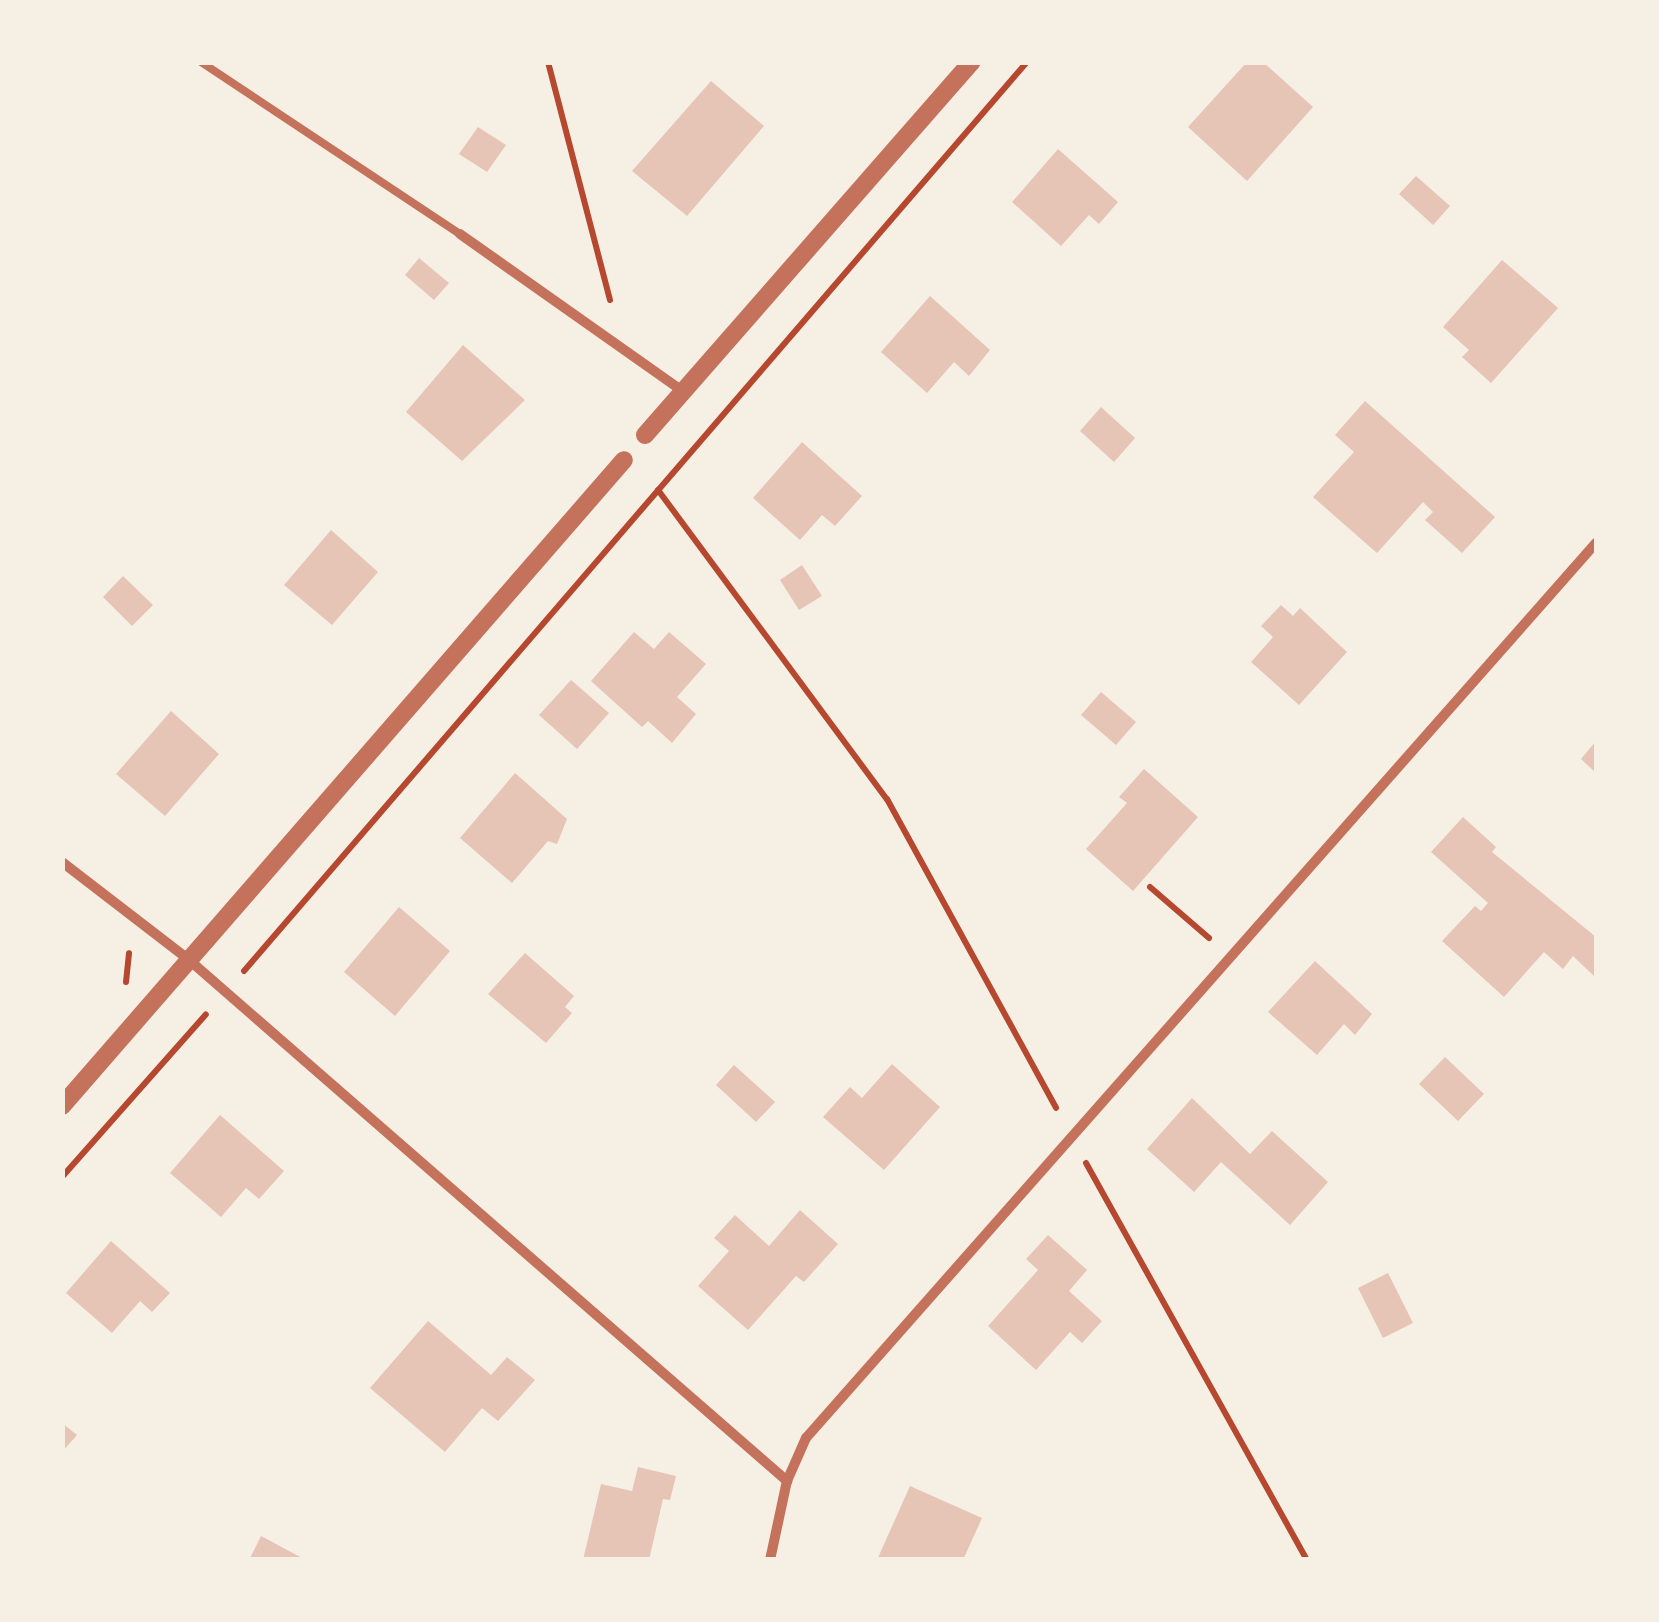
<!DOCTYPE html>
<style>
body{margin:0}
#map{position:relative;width:1659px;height:1622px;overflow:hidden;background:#f6efe4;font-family:Arial,sans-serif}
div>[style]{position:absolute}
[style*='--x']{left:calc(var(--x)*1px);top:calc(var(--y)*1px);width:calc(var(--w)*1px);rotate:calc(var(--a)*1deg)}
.building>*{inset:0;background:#e6c5b7}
.path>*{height:6px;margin:-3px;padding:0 3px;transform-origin:3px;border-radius:3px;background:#b5482f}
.service>*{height:8px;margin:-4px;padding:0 4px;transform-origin:4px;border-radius:4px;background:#c5725c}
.minor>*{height:10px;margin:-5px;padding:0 5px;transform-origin:5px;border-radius:5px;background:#c5725c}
.tertiary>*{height:18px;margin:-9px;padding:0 9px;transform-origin:9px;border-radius:9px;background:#c5725c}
span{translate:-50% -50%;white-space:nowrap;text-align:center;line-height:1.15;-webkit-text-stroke:8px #f6efe4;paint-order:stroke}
.frame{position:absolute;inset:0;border:65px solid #f6efe4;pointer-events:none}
</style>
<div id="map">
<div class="building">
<div style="clip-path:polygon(1247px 62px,1263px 62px,1313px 107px,1247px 181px,1188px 127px)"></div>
<div style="clip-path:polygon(711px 81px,764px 126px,687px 216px,632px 171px)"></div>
<div style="clip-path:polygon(478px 127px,506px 145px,487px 172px,459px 154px)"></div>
<div style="clip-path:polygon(1058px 149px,1118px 202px,1099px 224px,1089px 215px,1061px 246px,1012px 202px)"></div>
<div style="clip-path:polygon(1416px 176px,1450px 206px,1433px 225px,1399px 194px)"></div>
<div style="clip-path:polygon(419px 258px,449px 283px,434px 300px,405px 275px)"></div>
<div style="clip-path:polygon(1502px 260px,1558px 308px,1491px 383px,1462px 357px,1469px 350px,1443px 327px)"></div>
<div style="clip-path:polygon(930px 296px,990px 350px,969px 376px,954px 362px,927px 393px,881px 352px)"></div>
<div style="clip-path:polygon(463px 345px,525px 400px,462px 461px,406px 412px)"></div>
<div style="clip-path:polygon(1365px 401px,1495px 517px,1462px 553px,1425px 520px,1433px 512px,1423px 502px,1377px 553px,1313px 497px,1354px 452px,1335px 435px)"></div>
<div style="clip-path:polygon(1101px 407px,1135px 438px,1114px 462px,1080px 431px)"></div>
<div style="clip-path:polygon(802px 442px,862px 496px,835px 526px,822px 515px,800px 540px,753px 498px)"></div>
<div style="clip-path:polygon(331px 530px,378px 572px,332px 625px,284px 585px)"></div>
<div style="clip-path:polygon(802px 565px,822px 596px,799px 610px,780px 580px)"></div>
<div style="clip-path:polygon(123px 576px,153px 605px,132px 626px,103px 597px)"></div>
<div style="clip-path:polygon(1281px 605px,1293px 616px,1300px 608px,1347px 652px,1299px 705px,1251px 662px,1273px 637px,1261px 626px)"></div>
<div style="clip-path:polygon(634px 632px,654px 649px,669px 632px,706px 664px,677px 697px,696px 714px,672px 743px,648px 721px,642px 727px,591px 681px)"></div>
<div style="clip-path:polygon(571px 680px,609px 713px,577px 749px,539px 715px)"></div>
<div style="clip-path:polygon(1101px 692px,1136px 722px,1116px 745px,1081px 715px)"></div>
<div style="clip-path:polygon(171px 711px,219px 754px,165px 816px,116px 774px)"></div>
<div style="clip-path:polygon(1596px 741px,1596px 773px,1581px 759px)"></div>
<div style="clip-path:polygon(1144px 769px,1198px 817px,1133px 891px,1086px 849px,1127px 803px,1119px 797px)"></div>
<div style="clip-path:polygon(515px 773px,567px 819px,557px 844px,548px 841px,512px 883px,460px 838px)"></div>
<div style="clip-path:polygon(1463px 817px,1496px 847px,1492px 852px,1596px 937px,1596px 978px,1573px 956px,1563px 969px,1544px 952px,1504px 997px,1442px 941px,1475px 906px,1481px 911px,1488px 903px,1431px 852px)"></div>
<div style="clip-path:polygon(399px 907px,450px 951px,395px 1016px,344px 972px)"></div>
<div style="clip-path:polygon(525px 953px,574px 996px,565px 1007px,572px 1013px,546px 1043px,488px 994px)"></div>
<div style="clip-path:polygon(1315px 961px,1372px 1014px,1355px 1035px,1344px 1024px,1317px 1055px,1268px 1012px)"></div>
<div style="clip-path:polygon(1445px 1057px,1484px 1094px,1458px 1121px,1419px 1084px)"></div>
<div style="clip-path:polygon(892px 1064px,940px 1107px,884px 1170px,823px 1117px,850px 1087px,862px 1098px)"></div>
<div style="clip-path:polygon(734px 1065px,775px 1102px,756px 1122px,716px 1085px)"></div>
<div style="clip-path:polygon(1192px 1098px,1250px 1154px,1272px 1131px,1328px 1182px,1290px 1225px,1221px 1162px,1194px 1192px,1147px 1149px)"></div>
<div style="clip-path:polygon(220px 1115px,284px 1171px,259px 1199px,246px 1188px,221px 1217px,170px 1173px)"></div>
<div style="clip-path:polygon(800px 1210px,838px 1244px,804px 1282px,796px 1276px,748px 1330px,698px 1286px,729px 1251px,714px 1238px,735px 1215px,769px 1246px)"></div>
<div style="clip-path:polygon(1048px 1235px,1087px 1270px,1069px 1291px,1102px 1321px,1082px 1343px,1070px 1332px,1036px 1370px,988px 1326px,1038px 1270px,1026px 1259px)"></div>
<div style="clip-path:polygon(111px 1241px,170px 1293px,152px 1312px,140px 1301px,112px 1333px,66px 1293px)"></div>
<div style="clip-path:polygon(1388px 1273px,1413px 1323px,1383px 1338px,1358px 1288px)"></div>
<div style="clip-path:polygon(428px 1321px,491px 1375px,507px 1357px,535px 1380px,498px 1421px,482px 1408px,445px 1452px,370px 1388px)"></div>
<div style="clip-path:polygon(62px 1423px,77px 1435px,62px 1452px)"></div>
<div style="clip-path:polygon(638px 1467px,676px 1476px,670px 1500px,663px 1499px,649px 1560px,583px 1560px,601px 1484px,632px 1491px)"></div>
<div style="clip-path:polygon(910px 1486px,982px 1518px,963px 1560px,877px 1560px)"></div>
<div style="clip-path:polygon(261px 1536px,306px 1560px,249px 1560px)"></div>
</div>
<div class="path">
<div style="--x:548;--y:62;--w:246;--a:75.4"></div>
<div style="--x:658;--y:490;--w:385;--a:53.5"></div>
<div style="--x:887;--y:799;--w:352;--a:61.3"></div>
<div style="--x:1150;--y:887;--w:78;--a:40.8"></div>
<div style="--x:244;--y:971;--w:1200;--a:-49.26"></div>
<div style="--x:126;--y:982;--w:29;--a:-84"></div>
<div style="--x:1086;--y:1163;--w:454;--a:60.9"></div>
<div style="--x:62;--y:1177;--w:217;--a:-48.5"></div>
</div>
<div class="service">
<div style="--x:201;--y:62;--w:311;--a:33.6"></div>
</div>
<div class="minor">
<div style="--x:460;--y:234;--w:271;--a:35.2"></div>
<div style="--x:62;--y:862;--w:159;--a:37.6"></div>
<div style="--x:188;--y:959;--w:795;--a:41.07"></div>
<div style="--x:770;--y:1560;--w:81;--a:-77.9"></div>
<div style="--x:787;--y:1481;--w:47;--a:-66.2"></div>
<div style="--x:806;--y:1438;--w:1194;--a:-48.57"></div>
</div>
<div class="tertiary">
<div style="--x:645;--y:435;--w:496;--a:-48.8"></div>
<div style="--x:62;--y:1106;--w:856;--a:-48.98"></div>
</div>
<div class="frame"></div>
</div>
